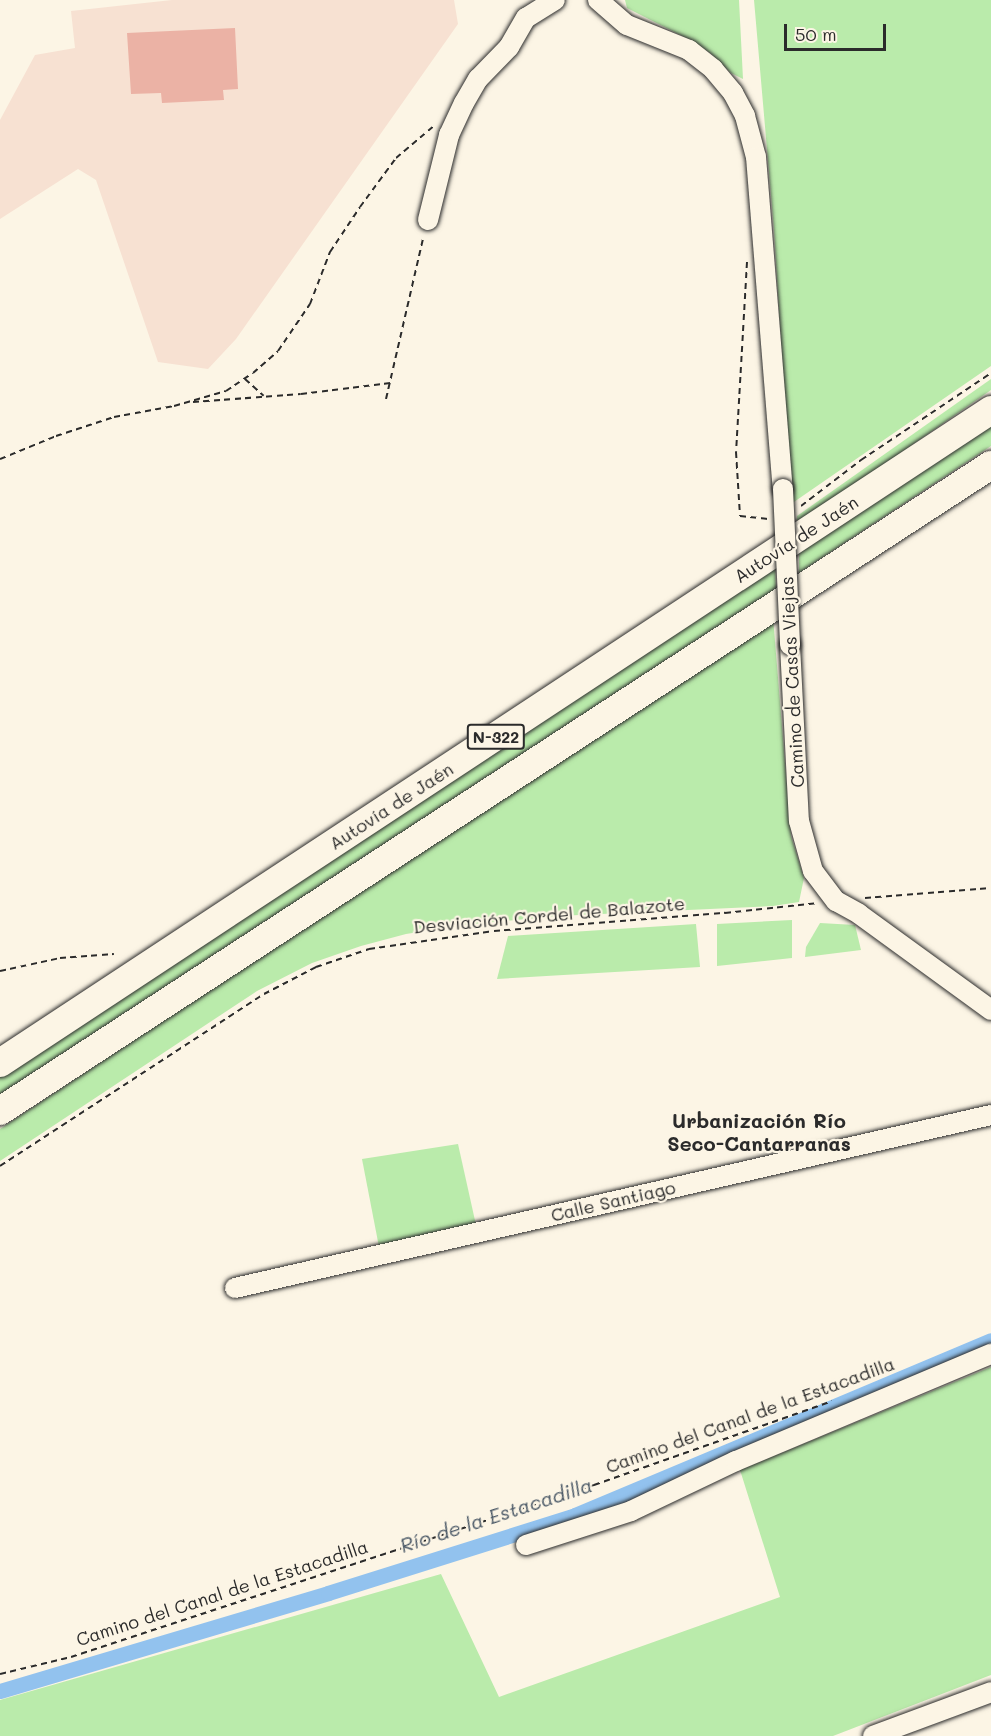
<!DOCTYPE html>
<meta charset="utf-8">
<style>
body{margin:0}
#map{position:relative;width:991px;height:1736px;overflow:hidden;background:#fcf5e5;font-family:Mali,sans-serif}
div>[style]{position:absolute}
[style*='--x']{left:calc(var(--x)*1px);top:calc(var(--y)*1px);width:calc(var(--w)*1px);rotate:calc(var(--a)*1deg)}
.built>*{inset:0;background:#f7e1d2}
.green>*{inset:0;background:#baebab}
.canal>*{height:15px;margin:-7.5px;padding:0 7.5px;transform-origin:7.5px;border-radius:7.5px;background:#92c2ee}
.building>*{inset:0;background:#ebb2a5}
.path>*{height:2px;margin-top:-1px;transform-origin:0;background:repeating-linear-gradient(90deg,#2b2b2b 0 6px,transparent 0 10.5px)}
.roads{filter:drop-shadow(0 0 2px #2b2b2b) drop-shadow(0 0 2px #2b2b2b)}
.minor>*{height:20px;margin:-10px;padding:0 10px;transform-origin:10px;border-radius:10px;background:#fcf5e5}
.highway>*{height:28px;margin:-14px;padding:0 14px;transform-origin:14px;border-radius:14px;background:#fcf5e5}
.bridges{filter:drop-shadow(0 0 2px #2b2b2b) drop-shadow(0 0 2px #2b2b2b)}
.minor-bridge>*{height:20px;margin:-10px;padding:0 10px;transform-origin:10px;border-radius:10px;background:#fcf5e5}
span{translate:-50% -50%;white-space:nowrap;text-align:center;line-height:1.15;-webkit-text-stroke:4.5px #fcf5e5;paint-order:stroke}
.shield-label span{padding:2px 4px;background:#fcf5e5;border:2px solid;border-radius:4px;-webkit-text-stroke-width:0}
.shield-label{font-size:16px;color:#2b2b2b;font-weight:700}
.street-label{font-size:18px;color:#2b2b2b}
.neighbourhood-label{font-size:20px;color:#2b2b2b;font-weight:700}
.water-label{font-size:20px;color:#4a5866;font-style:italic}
.scale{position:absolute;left:784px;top:24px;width:102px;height:27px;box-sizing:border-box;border:3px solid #2b2b2b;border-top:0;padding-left:8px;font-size:18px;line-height:21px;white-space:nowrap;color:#2b2b2b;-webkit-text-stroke:4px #fcf5e5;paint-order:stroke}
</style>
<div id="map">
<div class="built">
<div style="clip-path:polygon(172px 0,454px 0,458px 24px,236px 339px,208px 369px,158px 362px,96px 180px,78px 169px,0 219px,0 120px,35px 55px,75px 48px,71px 11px)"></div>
</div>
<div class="green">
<div style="clip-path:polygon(625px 0,739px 0,743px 79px,731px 73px,710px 53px,690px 40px,627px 8px)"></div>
<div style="clip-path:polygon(754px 0,991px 0,991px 366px,791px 504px,774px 230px)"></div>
<div style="clip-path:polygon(991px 379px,991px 390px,797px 525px,797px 516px)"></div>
<div style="clip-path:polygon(991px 420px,991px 446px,799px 573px,799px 547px)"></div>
<div style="clip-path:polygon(775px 564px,776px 590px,0 1100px,0 1073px)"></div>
<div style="clip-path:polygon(773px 617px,791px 836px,804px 878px,799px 902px,773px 906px,558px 916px,463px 925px,406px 934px,361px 946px,312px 963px,257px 991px,0 1161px,0 1129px)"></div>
<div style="clip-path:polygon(792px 920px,792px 958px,717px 966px,717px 924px)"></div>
<div style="clip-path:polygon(820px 923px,855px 925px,861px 950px,805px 957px,806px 947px)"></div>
<div style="clip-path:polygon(696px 924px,700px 967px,497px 979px,508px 936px)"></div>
<div style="clip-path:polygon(458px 1144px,476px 1225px,379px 1247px,362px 1159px)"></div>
<div style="clip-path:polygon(991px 1367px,991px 1675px,833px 1736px,0 1736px,0 1700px,441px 1574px,499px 1697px,780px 1597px,740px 1470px)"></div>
</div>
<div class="canal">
<div style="--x:0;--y:1691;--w:342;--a:-16.6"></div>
<div style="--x:328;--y:1593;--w:259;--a:-17.5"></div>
<div style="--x:575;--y:1515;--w:451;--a:-22.8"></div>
</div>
<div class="building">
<div style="clip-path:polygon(235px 28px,238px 89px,223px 90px,224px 100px,162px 103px,161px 93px,131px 94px,127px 33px)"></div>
</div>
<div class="path">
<div style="--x:747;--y:262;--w:190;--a:93.3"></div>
<div style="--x:736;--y:452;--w:64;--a:86.4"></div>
<div style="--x:740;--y:516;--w:28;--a:6"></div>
<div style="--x:245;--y:379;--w:25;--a:42"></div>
<div style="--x:386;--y:399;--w:168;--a:-77"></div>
<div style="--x:193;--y:402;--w:108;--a:-4.2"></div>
<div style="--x:301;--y:394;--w:90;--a:-7"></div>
<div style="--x:0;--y:459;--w:61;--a:-22.3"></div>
<div style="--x:56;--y:436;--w:61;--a:-18.1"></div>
<div style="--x:114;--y:417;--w:61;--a:-10.4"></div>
<div style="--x:174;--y:406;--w:54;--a:-16.1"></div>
<div style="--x:226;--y:391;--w:32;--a:-34"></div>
<div style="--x:253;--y:373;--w:33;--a:-41"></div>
<div style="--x:278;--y:351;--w:57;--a:-55.8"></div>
<div style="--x:310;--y:304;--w:56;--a:-69"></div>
<div style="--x:330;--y:252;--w:54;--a:-56.3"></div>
<div style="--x:360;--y:207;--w:61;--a:-53.7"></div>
<div style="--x:396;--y:158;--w:51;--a:-40.2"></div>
<div style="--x:801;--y:506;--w:76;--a:-37.5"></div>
<div style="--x:861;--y:460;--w:156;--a:-33.8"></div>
<div style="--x:865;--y:898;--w:126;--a:-4.5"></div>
<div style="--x:0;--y:971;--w:61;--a:-12.2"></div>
<div style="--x:60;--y:958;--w:54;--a:-4.2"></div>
<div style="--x:0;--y:1166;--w:315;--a:-33.1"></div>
<div style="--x:264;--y:994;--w:59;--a:-27.4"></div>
<div style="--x:316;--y:967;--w:56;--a:-18.8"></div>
<div style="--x:369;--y:949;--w:126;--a:-8.2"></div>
<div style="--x:494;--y:931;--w:232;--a:-4.5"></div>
<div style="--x:725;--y:913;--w:94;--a:-6.1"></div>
<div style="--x:0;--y:1674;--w:73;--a:-13.5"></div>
<div style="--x:71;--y:1657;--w:551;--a:-18.2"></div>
<div style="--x:594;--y:1485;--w:252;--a:-19.4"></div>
</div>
<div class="roads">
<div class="minor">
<div style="--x:598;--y:0;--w:38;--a:41"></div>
<div style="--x:627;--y:25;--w:67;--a:22"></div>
<div style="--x:689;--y:50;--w:31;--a:38"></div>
<div style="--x:713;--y:69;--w:31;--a:50"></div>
<div style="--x:733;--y:93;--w:26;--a:62"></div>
<div style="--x:745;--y:116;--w:42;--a:75"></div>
<div style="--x:756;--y:157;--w:333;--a:85.4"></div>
<div style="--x:428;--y:220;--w:88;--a:-76.1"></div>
<div style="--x:449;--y:135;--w:35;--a:-65"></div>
<div style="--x:464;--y:103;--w:28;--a:-60"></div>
<div style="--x:478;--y:79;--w:45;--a:-45.9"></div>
<div style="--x:509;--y:47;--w:34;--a:-60"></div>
<div style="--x:526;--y:18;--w:34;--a:-32"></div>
<div style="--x:790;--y:645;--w:176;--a:87.1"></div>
<div style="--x:799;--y:821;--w:52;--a:74.4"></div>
<div style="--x:813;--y:871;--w:38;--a:53"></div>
<div style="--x:836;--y:901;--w:26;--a:29"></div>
<div style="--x:859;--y:914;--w:163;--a:36"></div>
<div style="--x:235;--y:1288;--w:776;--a:-12.89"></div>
<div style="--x:526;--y:1545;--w:110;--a:-17.9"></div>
<div style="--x:631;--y:1511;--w:116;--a:-25.5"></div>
<div style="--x:736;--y:1461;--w:277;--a:-22.8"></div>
<div style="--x:873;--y:1736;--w:126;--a:-20.4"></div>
</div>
<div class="highway">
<div style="--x:0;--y:1063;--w:1187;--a:-33.38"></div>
<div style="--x:0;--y:1111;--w:1183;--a:-33.1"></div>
</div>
</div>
<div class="bridges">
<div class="minor-bridge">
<div style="--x:783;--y:489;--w:156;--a:87.4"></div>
</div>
</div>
<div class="shield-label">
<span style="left:496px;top:737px">N-322</span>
</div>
<div class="street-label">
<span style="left:796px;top:539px;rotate:-33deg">Autovía de Jaén</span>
<span style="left:792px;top:682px;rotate:-93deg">Camino de Casas Viejas</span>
<span style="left:391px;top:806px;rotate:-33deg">Autovía de Jaén</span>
<span style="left:549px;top:915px;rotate:-5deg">Desviación Cordel de Balazote</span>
<span style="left:613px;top:1201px;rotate:-13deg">Calle Santiago</span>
<span style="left:750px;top:1415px;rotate:-20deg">Camino del Canal de la Estacadilla</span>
<span style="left:222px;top:1593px;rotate:-18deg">Camino del Canal de la Estacadilla</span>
</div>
<div class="neighbourhood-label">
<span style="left:759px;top:1132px">Urbanización Río<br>Seco-Cantarranas</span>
</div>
<div class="water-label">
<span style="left:496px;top:1515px;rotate:-18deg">Río de la Estacadilla</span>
</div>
<div class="scale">50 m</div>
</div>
